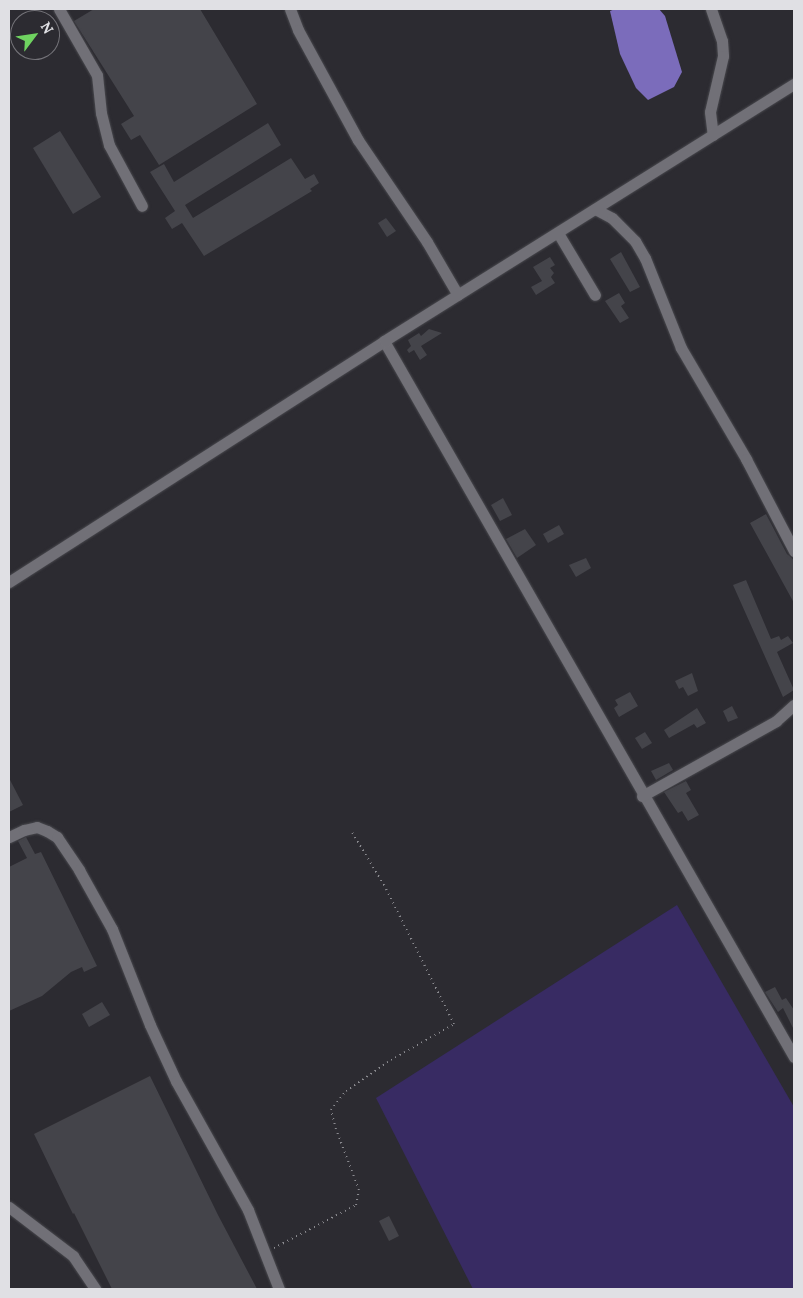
<!DOCTYPE html>
<style>
body{margin:0}
#map{position:relative;width:803px;height:1298px;overflow:hidden;background:#2c2b31;font-family:Lora,serif}
div>[style]{position:absolute}
[style*='--x']{left:calc(var(--x)*1px);top:calc(var(--y)*1px);width:calc(var(--w)*1px);rotate:calc(var(--a)*1deg)}
.green>*{inset:0;background:#382b63}
.water>*{inset:0;background:#7b6cbb}
.building>*{inset:0;background:#44444a}
.path>*{height:2px;margin-top:-1px;transform-origin:0;background:repeating-linear-gradient(90deg,#8b8b90 0 1px,transparent 0 5px)}
.roads{filter:drop-shadow(0 0 1px #49494e) drop-shadow(0 0 1px #49494e)}
.minor>*{height:11px;margin:-5.5px;padding:0 5.5px;transform-origin:5.5px;border-radius:5.5px;background:#717077}
span{translate:-50% -50%;white-space:nowrap;text-align:center;line-height:1.15;-webkit-text-stroke:4.5px #2c2b31;paint-order:stroke}
.frame{position:absolute;inset:0;border:10px solid #e0e0e4;pointer-events:none}
.north{position:absolute;left:10px;top:10px;width:50px;height:50px;box-sizing:border-box;background:#2c2b31;border:1px solid #747379;border-radius:50%;rotate:59deg;font-size:14px;font-weight:700;line-height:20px;text-align:center;color:#e0e0e4}
.north::after{content:'';display:block;margin:auto;width:18px;height:22px;background:#6fd360;clip-path:polygon(50% 0,100% 100%,50% 72%,0 100%)}
</style>
<div id="map">
<div class="green">
<div style="clip-path:polygon(677px 905px,794px 1107px,794px 1289px,473px 1289px,376px 1098px)"></div>
</div>
<div class="water">
<div style="clip-path:polygon(615px 9px,659px 9px,665px 16px,682px 72px,674px 87px,648px 100px,636px 88px,620px 54px,610px 11px)"></div>
</div>
<div class="building">
<div style="clip-path:polygon(94px 9px,200px 9px,257px 104px,159px 165px,140px 135px,131px 140px,121px 124px,134px 116px,74px 21px)"></div>
<div style="clip-path:polygon(268px 123px,281px 145px,185px 205px,193px 218px,291px 158px,305px 179px,314px 174px,319px 183px,310px 189px,312px 191px,204px 256px,182px 223px,172px 229px,165px 218px,175px 211px,150px 172px,164px 164px,174px 182px)"></div>
<div style="clip-path:polygon(60px 131px,101px 197px,73px 214px,33px 148px)"></div>
<div style="clip-path:polygon(386px 218px,396px 231px,387px 237px,378px 223px)"></div>
<div style="clip-path:polygon(621px 252px,640px 287px,630px 292px,610px 259px)"></div>
<div style="clip-path:polygon(550px 257px,555px 265px,550px 268px,554px 273px,551px 277px,555px 283px,536px 295px,531px 287px,542px 281px,533px 267px)"></div>
<div style="clip-path:polygon(619px 293px,625px 303px,621px 306px,629px 318px,620px 323px,605px 301px)"></div>
<div style="clip-path:polygon(429px 329px,442px 333px,421px 346px,427px 355px,420px 360px,414px 350px,409px 353px,407px 350px,411px 346px,408px 340px,419px 333px,421px 336px)"></div>
<div style="clip-path:polygon(503px 498px,512px 515px,500px 521px,491px 505px)"></div>
<div style="clip-path:polygon(766px 514px,787px 554px,794px 560px,794px 603px,750px 523px)"></div>
<div style="clip-path:polygon(559px 525px,564px 534px,548px 543px,543px 534px)"></div>
<div style="clip-path:polygon(525px 529px,536px 545px,517px 558px,506px 539px)"></div>
<div style="clip-path:polygon(586px 558px,591px 568px,576px 577px,569px 565px)"></div>
<div style="clip-path:polygon(746px 580px,771px 639px,779px 636px,781px 640px,788px 636px,793px 643px,777px 652px,794px 690px,783px 697px,733px 585px)"></div>
<div style="clip-path:polygon(692px 673px,698px 691px,688px 696px,683px 687px,679px 689px,675px 681px)"></div>
<div style="clip-path:polygon(630px 692px,638px 706px,619px 717px,614px 708px,618px 705px,615px 700px)"></div>
<div style="clip-path:polygon(732px 706px,738px 718px,728px 722px,723px 711px)"></div>
<div style="clip-path:polygon(697px 708px,706px 723px,697px 728px,694px 724px,669px 738px,664px 730px)"></div>
<div style="clip-path:polygon(645px 732px,652px 743px,642px 749px,635px 738px)"></div>
<div style="clip-path:polygon(669px 763px,673px 770px,656px 780px,651px 771px)"></div>
<div style="clip-path:polygon(9px 778px,23px 805px,9px 812px)"></div>
<div style="clip-path:polygon(686px 781px,691px 790px,686px 793px,699px 815px,688px 821px,682px 811px,678px 813px,664px 792px)"></div>
<div style="clip-path:polygon(26px 837px,35px 854px,41px 852px,97px 966px,84px 972px,82px 967px,71px 972px,42px 996px,9px 1011px,9px 867px,27px 858px,18px 841px)"></div>
<div style="clip-path:polygon(775px 987px,782px 1000px,786px 998px,794px 1010px,794px 1030px,783px 1008px,778px 1012px,765px 992px)"></div>
<div style="clip-path:polygon(102px 1002px,110px 1015px,89px 1027px,82px 1014px)"></div>
<div style="clip-path:polygon(150px 1076px,218px 1215px,257px 1289px,112px 1289px,74px 1213px,73px 1214px,64px 1196px,34px 1134px)"></div>
<div style="clip-path:polygon(389px 1216px,399px 1236px,389px 1241px,379px 1221px)"></div>
</div>
<div class="path">
<div style="--x:274;--y:1248;--w:93;--a:-27.7"></div>
<div style="--x:356;--y:1205;--w:15;--a:-79"></div>
<div style="--x:359;--y:1190;--w:65;--a:-110.7"></div>
<div style="--x:336;--y:1129;--w:20;--a:-105"></div>
<div style="--x:331;--y:1110;--w:24;--a:-52"></div>
<div style="--x:346;--y:1091;--w:55;--a:-34.6"></div>
<div style="--x:391;--y:1060;--w:73;--a:-29.7"></div>
<div style="--x:454;--y:1024;--w:156;--a:-116.7"></div>
<div style="--x:384;--y:885;--w:62;--a:-121.1"></div>
</div>
<div class="roads">
<div class="minor">
<div style="--x:59;--y:9;--w:76;--a:60.1"></div>
<div style="--x:97;--y:75;--w:38;--a:84"></div>
<div style="--x:101;--y:113;--w:33;--a:76"></div>
<div style="--x:109;--y:145;--w:69;--a:61.6"></div>
<div style="--x:290;--y:9;--w:22;--a:69"></div>
<div style="--x:298;--y:30;--w:125;--a:61.4"></div>
<div style="--x:358;--y:140;--w:123;--a:55.9"></div>
<div style="--x:427;--y:242;--w:61;--a:59.7"></div>
<div style="--x:711;--y:9;--w:34;--a:71"></div>
<div style="--x:722;--y:41;--w:15;--a:86"></div>
<div style="--x:723;--y:56;--w:57;--a:103.1"></div>
<div style="--x:710;--y:112;--w:23;--a:83"></div>
<div style="--x:595;--y:209;--w:19;--a:28"></div>
<div style="--x:612;--y:218;--w:33;--a:45"></div>
<div style="--x:635;--y:241;--w:20;--a:60"></div>
<div style="--x:645;--y:258;--w:97;--a:68.2"></div>
<div style="--x:681;--y:348;--w:129;--a:59.6"></div>
<div style="--x:746;--y:459;--w:104;--a:62.4"></div>
<div style="--x:558;--y:233;--w:72;--a:59.2"></div>
<div style="--x:384;--y:341;--w:825;--a:60.2"></div>
<div style="--x:9;--y:582;--w:446;--a:-32.7"></div>
<div style="--x:384;--y:341;--w:484;--a:-32.1"></div>
<div style="--x:642;--y:796;--w:154;--a:-29.2"></div>
<div style="--x:776;--y:721;--w:24;--a:-42"></div>
<div style="--x:9;--y:837;--w:17;--a:-25"></div>
<div style="--x:24;--y:830;--w:13;--a:-13"></div>
<div style="--x:37;--y:827;--w:11;--a:22"></div>
<div style="--x:47;--y:831;--w:12;--a:31"></div>
<div style="--x:57;--y:837;--w:40;--a:56"></div>
<div style="--x:79;--y:870;--w:68;--a:60.8"></div>
<div style="--x:112;--y:929;--w:103;--a:68.4"></div>
<div style="--x:150;--y:1025;--w:62;--a:65.1"></div>
<div style="--x:176;--y:1081;--w:148;--a:60.8"></div>
<div style="--x:248;--y:1210;--w:85;--a:68.6"></div>
<div style="--x:9;--y:1207;--w:81;--a:37.4"></div>
<div style="--x:73;--y:1256;--w:40;--a:56"></div>
</div>
</div>
<div class="frame"></div>
<div class="north">N</div>
</div>
